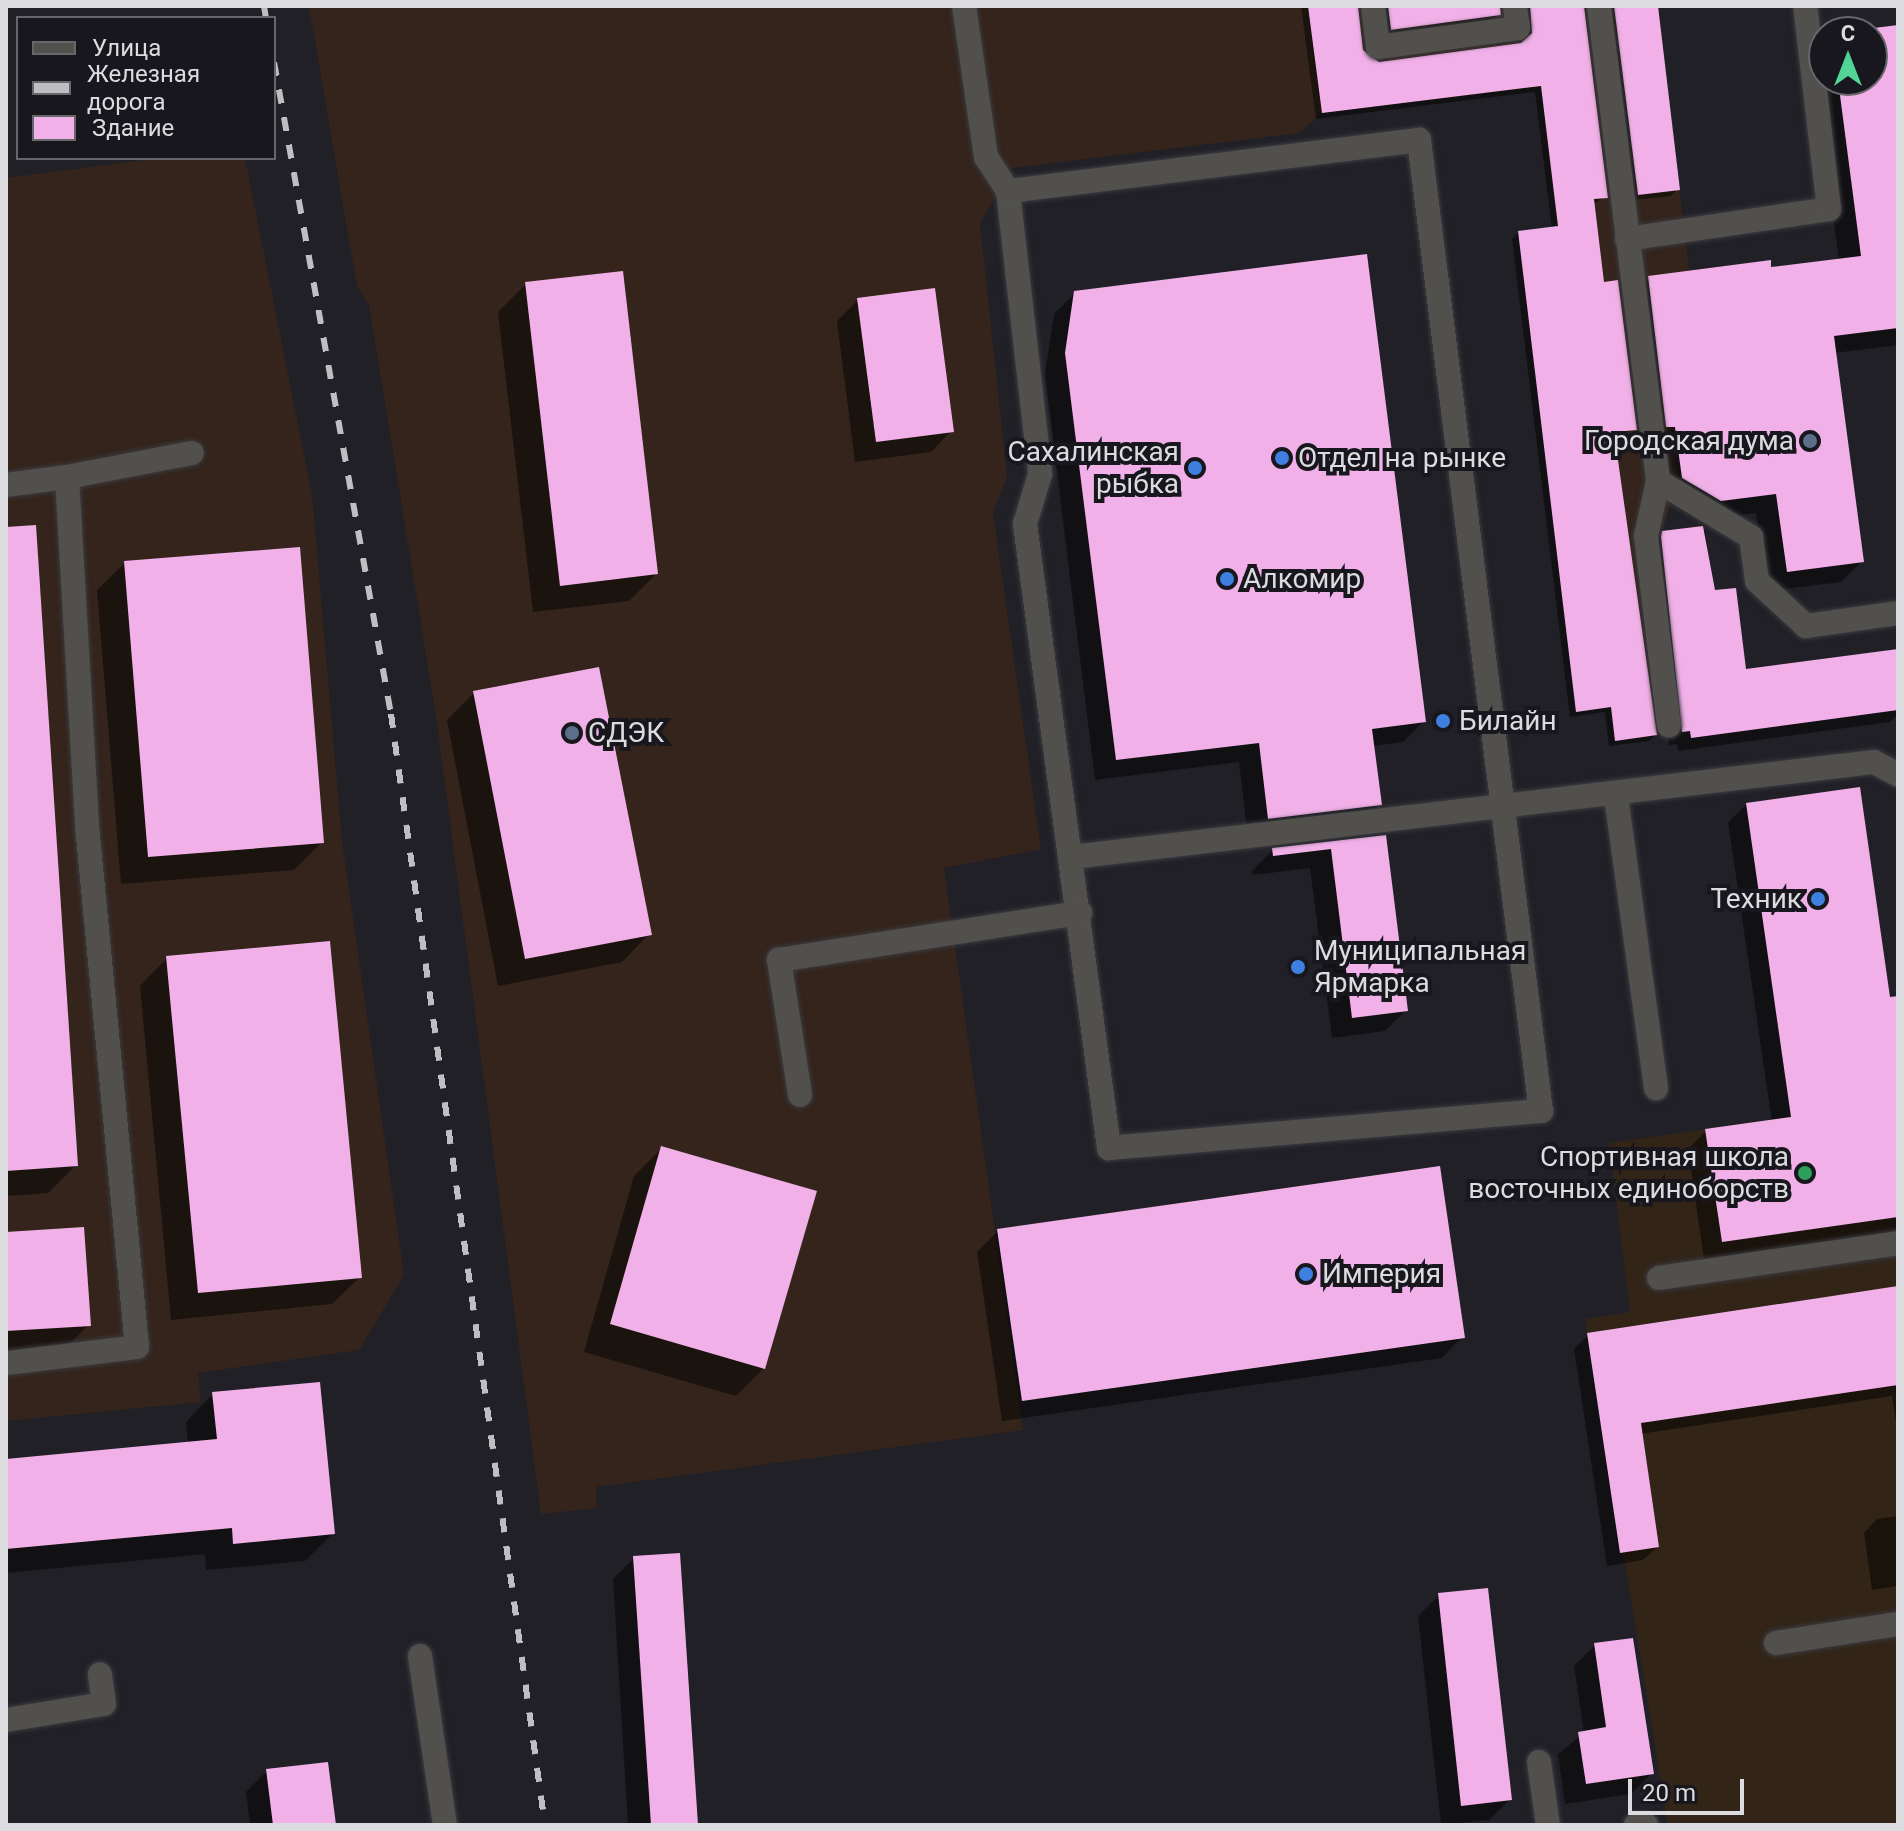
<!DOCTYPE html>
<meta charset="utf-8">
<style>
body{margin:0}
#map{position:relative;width:1904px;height:1831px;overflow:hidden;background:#212027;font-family:Roboto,sans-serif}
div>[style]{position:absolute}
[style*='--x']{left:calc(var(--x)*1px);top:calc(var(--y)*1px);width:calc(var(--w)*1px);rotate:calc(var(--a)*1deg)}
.industrial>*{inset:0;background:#34241b}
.education>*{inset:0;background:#322518}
.shadow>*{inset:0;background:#0007}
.building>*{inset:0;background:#f1b1e8}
.roads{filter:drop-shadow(0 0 2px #3b3a41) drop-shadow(0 0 2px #3b3a41)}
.minor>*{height:24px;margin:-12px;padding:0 12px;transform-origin:12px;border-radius:12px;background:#51504d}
.rail>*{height:6px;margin-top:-3px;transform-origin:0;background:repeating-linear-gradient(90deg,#bfbfc3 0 14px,transparent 0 28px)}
.dots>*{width:22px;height:22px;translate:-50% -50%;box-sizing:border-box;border:4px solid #18171d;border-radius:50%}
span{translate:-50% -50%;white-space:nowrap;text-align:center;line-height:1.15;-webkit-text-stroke:8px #18171d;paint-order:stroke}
.poi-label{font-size:28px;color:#dcdce0}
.right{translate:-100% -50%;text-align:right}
.left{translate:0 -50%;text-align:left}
.frame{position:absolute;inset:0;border:8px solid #dcdce0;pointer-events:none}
.legend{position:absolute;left:16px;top:16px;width:260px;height:144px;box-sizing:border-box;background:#18171d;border:2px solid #66666b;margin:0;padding:10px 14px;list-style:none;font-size:24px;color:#dcdce0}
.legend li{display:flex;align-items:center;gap:16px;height:40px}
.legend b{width:40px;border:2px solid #66666b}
.north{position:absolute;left:1808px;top:16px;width:80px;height:80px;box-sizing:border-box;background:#18171d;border:2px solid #66666b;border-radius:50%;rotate:0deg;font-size:22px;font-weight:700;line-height:32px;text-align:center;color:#dcdce0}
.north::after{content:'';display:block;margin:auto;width:28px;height:36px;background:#52d397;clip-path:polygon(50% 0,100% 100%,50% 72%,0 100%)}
.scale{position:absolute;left:1628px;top:1779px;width:116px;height:36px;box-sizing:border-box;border:4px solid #dcdce0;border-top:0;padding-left:10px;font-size:24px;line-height:28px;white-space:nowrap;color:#dcdce0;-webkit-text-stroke:6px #18171d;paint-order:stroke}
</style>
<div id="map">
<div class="industrial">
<div style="clip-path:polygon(309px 6px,1658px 6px,1689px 271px,1652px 276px,1679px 482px,1661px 531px,1687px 732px,1615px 741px,1541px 87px,1322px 113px,1299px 133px,1012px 168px,980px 223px,1007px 477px,993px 513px,1041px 849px,944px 868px,1023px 1430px,596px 1487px,596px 1508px,541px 1514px,436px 716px,369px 305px,357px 287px)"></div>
<div style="clip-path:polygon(159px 158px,245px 158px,312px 494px,342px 841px,404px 1275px,359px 1350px,198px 1373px,201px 1402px,6px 1421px,6px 178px)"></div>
</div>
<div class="education">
<div style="clip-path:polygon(1898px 1102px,1898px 1825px,1668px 1825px,1585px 1319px,1630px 1312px,1609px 1143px)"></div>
</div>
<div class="shadow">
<div style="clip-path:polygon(1301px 6px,1357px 6px,1361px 50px,1372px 63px,1521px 45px,1526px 41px,1521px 6px,1583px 6px,1606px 197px,1592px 204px,1602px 284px,1634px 429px,1613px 437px,1655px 735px,1649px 741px,1609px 746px,1605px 712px,1570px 717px,1512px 239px,1518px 233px,1552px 229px,1535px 92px,1316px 119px)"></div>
<div style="clip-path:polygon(1379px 6px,1501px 6px,1493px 21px,1385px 35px)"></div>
<div style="clip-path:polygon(1605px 6px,1656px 6px,1677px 189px,1671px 196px,1632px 200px)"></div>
<div style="clip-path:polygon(1898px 27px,1898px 345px,1834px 353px,1862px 561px,1841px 582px,1767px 591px,1756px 513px,1699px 521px,1662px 499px,1628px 299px,1649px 278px,1839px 261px,1812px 56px,1824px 44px,1824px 80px,1872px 80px,1872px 32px,1858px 32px)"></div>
<div style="clip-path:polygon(526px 284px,656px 574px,629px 601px,533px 612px,498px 312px)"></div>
<div style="clip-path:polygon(1075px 293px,1424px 721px,1403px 742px,1372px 746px,1380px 804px,1359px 825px,1248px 838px,1239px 762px,1095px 780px,1045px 375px,1054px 314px)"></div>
<div style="clip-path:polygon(858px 300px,951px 431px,931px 452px,855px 462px,837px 321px)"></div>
<div style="clip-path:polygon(6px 529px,75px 1166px,48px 1193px,6px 1196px)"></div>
<div style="clip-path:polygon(1705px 530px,1714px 593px,1745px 671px,1898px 670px,1898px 714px,1890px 722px,1678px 751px,1677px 744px,1669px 745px,1650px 547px,1663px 533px)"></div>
<div style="clip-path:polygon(125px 563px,322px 842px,294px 870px,121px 884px,97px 590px)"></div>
<div style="clip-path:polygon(474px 693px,649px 934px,622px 962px,498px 986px,447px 720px)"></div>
<div style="clip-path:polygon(1747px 804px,1888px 999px,1898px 998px,1898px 1231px,1704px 1259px,1688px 1149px,1706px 1131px,1772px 1122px,1728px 822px)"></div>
<div style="clip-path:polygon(1384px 837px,1406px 1010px,1385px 1031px,1332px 1038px,1310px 868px,1253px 875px,1252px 871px,1273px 850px)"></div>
<div style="clip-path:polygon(167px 958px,360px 1277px,332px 1304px,171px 1320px,140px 986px)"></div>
<div style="clip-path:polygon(662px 1148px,764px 1368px,736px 1396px,584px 1352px,634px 1176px)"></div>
<div style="clip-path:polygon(998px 1231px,1462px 1337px,1442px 1358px,1002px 1421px,977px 1252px)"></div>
<div style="clip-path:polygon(6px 1234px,89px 1325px,61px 1352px,6px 1356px)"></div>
<div style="clip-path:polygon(1898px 1289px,1898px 1435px,1892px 1396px,1640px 1434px,1657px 1547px,1643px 1560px,1607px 1566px,1574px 1349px,1588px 1335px)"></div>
<div style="clip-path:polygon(213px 1394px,333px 1533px,305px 1561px,206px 1570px,205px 1554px,6px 1573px,6px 1461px,188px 1444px,186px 1422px)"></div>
<div style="clip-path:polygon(1898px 1516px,1898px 1586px,1872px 1590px,1864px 1533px,1877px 1519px)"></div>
<div style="clip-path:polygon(634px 1558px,697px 1825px,628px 1825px,613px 1579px)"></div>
<div style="clip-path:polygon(1439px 1595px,1510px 1799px,1489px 1820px,1441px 1825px,1418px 1616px)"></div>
<div style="clip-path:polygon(1595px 1645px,1652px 1773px,1631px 1794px,1565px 1804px,1558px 1754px,1584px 1733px,1574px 1666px)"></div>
<div style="clip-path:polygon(267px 1771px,334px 1825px,250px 1825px,246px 1792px)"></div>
</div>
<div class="building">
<div style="clip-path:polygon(1308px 6px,1358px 6px,1363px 50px,1379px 62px,1521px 43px,1532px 33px,1530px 6px,1584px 6px,1608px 198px,1594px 199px,1604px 282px,1618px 280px,1637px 430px,1614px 432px,1657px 735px,1615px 741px,1611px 707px,1576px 712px,1518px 231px,1558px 226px,1541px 86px,1322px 113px)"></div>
<div style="clip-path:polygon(1388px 6px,1500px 6px,1501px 15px,1391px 30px)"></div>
<div style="clip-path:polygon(1614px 6px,1658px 6px,1680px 190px,1638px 195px)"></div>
<div style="clip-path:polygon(1898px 25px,1898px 328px,1834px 336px,1864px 562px,1787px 572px,1776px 494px,1721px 501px,1682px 478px,1675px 427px,1666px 427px,1648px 276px,1771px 260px,1771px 267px,1861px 256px,1838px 80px,1872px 80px,1872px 32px,1842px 32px)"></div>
<div style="clip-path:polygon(1367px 254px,1426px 722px,1372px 729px,1382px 805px,1268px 819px,1259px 743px,1116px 760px,1065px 353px,1074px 291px)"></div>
<div style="clip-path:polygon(623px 271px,658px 574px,560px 586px,525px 282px)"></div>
<div style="clip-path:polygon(935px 288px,954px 432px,876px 442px,857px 298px)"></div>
<div style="clip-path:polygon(36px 525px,78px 1166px,6px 1171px,6px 527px)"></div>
<div style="clip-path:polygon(1703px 526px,1715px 590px,1736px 588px,1746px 669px,1898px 649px,1898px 710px,1691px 738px,1690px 731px,1682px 732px,1661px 537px,1662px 531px)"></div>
<div style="clip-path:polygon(300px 547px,324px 843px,148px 857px,124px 561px)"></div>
<div style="clip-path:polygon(599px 667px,652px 935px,525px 959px,473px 691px)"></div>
<div style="clip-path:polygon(1860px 787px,1890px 997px,1898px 996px,1898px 1217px,1722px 1242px,1705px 1129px,1791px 1117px,1746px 803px)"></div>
<div style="clip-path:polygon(1386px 835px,1408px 1011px,1352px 1018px,1331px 849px,1273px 856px,1272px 848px)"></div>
<div style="clip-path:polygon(330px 941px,362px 1278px,198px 1293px,166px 956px)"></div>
<div style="clip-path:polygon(661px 1146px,817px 1191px,765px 1369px,610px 1324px)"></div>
<div style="clip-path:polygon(1440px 1166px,1465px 1338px,1022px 1401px,997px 1229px)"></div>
<div style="clip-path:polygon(84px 1227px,91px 1326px,6px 1331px,6px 1232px)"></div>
<div style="clip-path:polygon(1898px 1286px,1898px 1385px,1641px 1423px,1659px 1547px,1620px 1553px,1587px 1333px)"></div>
<div style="clip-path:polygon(320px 1382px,335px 1534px,233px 1544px,232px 1528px,6px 1549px,6px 1459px,217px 1439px,212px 1392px)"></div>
<div style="clip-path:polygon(680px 1553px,698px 1825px,651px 1825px,633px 1556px)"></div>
<div style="clip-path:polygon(1488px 1588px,1512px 1800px,1461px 1806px,1438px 1593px)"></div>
<div style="clip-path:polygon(1633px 1638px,1654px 1774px,1586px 1784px,1578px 1732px,1606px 1727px,1594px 1643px)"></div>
<div style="clip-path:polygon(328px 1762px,336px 1825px,273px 1825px,266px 1769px)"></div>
</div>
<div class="roads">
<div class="minor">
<div style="--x:964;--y:6;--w:153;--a:81.7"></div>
<div style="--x:986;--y:157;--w:40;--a:57.1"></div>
<div style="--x:1008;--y:191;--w:285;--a:83.5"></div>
<div style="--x:1040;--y:474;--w:52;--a:106.7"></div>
<div style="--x:1025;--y:524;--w:630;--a:82.33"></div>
<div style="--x:1109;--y:1148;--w:434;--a:-4.9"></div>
<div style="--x:1541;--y:1111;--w:979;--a:-97.16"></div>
<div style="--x:1419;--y:140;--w:414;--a:172.9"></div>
<div style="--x:1373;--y:6;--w:41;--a:83"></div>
<div style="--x:1378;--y:47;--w:141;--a:-7.7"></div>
<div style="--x:1518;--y:28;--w:22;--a:-98"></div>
<div style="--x:1599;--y:6;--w:479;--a:82.9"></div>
<div style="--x:1658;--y:481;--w:56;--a:102.3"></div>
<div style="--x:1646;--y:536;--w:191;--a:83.1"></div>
<div style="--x:1627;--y:239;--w:204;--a:-8.4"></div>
<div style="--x:1829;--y:209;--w:204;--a:-96.7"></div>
<div style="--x:67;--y:477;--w:127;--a:-10.9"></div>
<div style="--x:1658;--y:481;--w:109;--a:31.1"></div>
<div style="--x:1751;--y:537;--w:44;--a:82.2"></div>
<div style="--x:1757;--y:581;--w:67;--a:42.6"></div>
<div style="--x:1806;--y:626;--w:93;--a:-8"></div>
<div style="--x:6;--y:485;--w:62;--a:-7.5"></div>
<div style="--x:67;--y:477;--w:360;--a:86.7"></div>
<div style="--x:88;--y:836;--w:513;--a:84.52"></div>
<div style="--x:137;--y:1347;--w:132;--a:173"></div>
<div style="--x:1616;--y:796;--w:295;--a:82.2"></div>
<div style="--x:1072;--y:857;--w:808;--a:-6.76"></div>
<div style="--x:1874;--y:762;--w:27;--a:28"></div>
<div style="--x:800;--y:1095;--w:137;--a:-98.8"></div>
<div style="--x:779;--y:960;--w:305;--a:-8.9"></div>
<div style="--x:1659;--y:1278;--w:242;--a:-8.3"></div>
<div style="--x:1776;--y:1643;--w:123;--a:-8.9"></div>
<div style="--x:420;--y:1656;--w:171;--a:81.6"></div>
<div style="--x:6;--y:1720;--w:99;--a:-9.3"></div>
<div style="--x:104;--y:1704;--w:30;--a:-98"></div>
<div style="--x:1539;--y:1762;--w:64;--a:81.9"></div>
<div style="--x:1636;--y:1825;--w:10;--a:0"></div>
</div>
</div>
<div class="rail">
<div style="--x:264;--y:6;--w:12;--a:81"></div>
<div style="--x:274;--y:62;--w:662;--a:79.83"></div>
<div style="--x:391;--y:714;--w:1122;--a:82.11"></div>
</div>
<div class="dots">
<div style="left:1810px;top:441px;background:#5c6f8a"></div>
<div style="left:1282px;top:458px;background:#3f7fe0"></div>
<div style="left:1195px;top:468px;background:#3f7fe0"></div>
<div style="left:1227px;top:579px;background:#3f7fe0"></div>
<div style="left:1443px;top:721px;background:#3f7fe0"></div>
<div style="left:572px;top:733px;background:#5c6f8a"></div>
<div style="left:1818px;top:899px;background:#3f7fe0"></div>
<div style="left:1298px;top:967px;background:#3f7fe0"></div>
<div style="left:1805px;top:1173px;background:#2e9e5b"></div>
<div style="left:1306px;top:1274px;background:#3f7fe0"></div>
</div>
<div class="poi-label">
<span class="right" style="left:1794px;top:441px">Городская дума</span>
<span class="right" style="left:1179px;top:468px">Сахалинская<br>рыбка</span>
<span class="left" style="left:1298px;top:458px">Отдел на рынке</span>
<span class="left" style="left:1243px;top:579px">Алкомир</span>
<span class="left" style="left:1459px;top:721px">Билайн</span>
<span class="left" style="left:588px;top:733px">СДЭК</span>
<span class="right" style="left:1802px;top:899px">Техник</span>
<span class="left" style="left:1314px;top:967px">Муниципальная<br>Ярмарка</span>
<span class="right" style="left:1789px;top:1173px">Спортивная школа<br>восточных единоборств</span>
<span class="left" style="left:1322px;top:1274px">Империя</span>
</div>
<div class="frame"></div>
<ul class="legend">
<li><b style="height:10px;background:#51504d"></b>Улица</li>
<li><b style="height:10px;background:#bfbfc3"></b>Железная дорога</li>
<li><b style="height:22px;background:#f1b1e8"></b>Здание</li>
</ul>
<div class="north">С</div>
<div class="scale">20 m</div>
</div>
